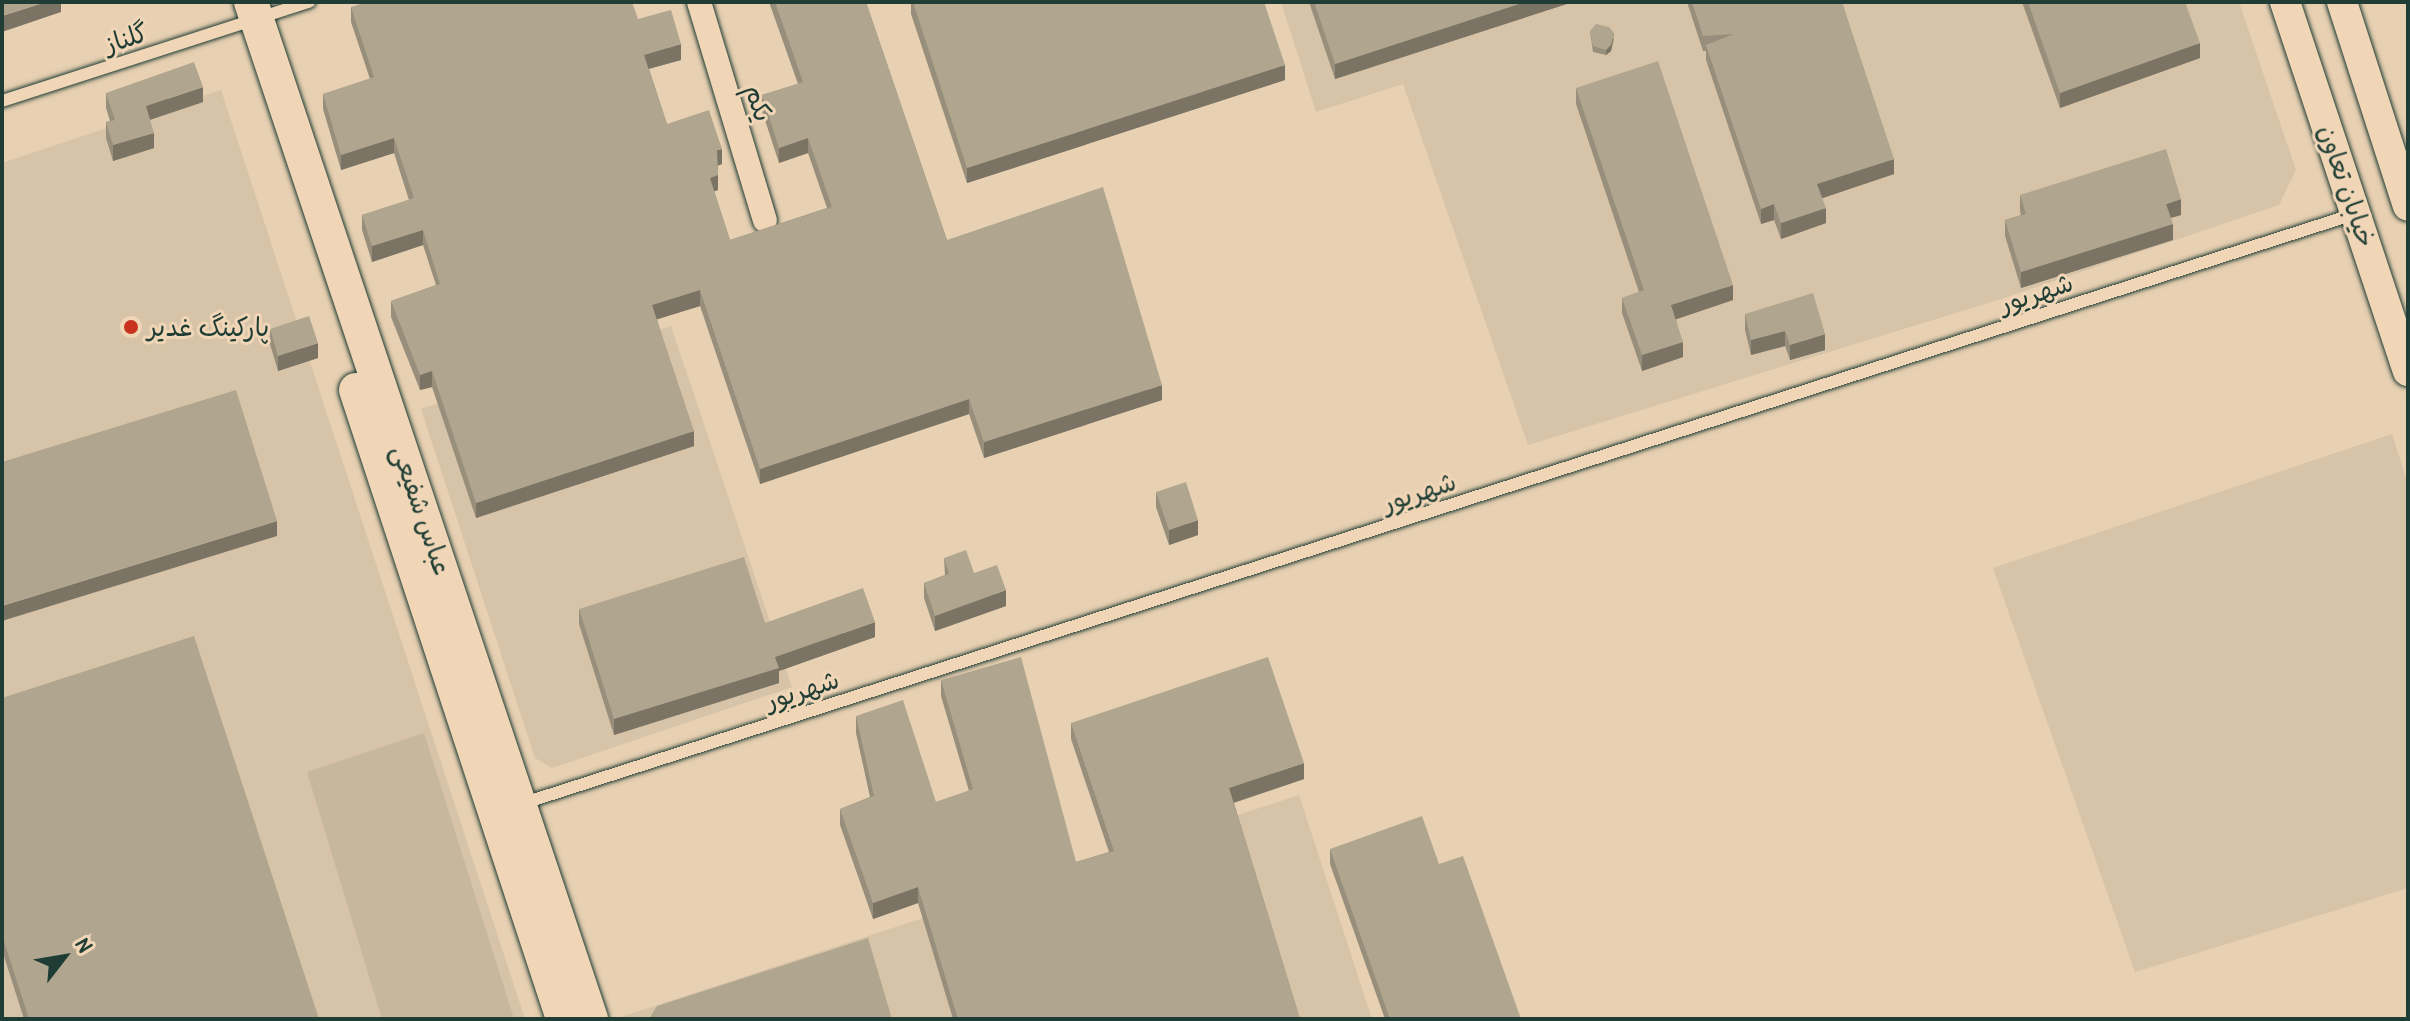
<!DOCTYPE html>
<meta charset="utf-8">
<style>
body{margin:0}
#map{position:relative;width:2410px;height:1021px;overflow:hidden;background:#e8d0b2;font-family:"Patrick Hand","Playpen Sans Arabic",sans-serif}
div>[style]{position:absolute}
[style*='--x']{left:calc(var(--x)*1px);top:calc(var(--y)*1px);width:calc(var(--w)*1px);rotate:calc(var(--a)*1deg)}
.built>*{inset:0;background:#d7c3a8}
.green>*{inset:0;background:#c6b79d}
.roads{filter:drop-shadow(0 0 2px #1f3d34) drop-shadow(0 0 2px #1f3d34)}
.service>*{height:12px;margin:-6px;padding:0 6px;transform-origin:6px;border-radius:6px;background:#f0d6b7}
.minor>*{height:24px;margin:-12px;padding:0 12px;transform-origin:12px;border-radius:12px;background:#f0d6b7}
.tertiary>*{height:30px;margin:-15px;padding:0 15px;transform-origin:15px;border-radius:15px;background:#f0d6b7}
.secondary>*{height:34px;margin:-17px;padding:0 17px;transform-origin:17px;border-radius:17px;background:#f0d6b7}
.wall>*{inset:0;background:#978f7b}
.shaded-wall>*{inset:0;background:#7b7464}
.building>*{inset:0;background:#b0a68f}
.dots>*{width:22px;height:22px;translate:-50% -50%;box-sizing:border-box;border:4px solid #f0d6b7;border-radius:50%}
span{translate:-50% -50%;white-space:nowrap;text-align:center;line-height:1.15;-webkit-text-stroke:6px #f0d6b7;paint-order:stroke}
.street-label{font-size:26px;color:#1f3d34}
.poi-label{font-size:26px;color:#1f3d34}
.left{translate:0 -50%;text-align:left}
.frame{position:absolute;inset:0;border:4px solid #1f3d34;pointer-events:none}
.north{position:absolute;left:24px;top:917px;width:80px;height:80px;-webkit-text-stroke:6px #f0d6b7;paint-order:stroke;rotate:59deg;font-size:22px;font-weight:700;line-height:32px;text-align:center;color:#1f3d34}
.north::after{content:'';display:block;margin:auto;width:28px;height:36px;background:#1f3d34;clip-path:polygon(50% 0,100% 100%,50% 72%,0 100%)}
</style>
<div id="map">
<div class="built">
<div style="clip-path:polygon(1281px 2px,2239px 2px,2296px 170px,2279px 205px,2001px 299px,1528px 445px,1403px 84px,1316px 112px)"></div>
<div style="clip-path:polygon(221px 90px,525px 1019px,2px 1019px,2px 163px)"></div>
<div style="clip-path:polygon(671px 326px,792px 687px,552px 768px,535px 758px,421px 409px)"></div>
<div style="clip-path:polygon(2392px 434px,2408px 484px,2408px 888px,2135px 972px,1993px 568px)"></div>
<div style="clip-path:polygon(1299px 795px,1372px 1019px,621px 1019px,621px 1017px)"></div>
</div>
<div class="green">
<div style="clip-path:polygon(424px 733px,514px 1019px,382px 1019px,307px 772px)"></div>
</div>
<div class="roads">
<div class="service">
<div style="--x:2;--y:101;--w:323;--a:-17.9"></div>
<div style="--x:521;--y:804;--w:1926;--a:-17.84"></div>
</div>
<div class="minor">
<div style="--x:699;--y:2;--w:228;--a:73.2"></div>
</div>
<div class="tertiary">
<div style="--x:2285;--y:2;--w:389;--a:71.6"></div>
<div style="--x:2342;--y:2;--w:214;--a:72.1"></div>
</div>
<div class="secondary">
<div style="--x:251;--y:2;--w:1072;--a:71.51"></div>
<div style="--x:356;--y:390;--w:662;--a:71.78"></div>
</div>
</div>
<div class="wall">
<div style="clip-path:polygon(769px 2px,866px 2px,947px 240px,1162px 400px,984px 458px,969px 414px,760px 484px,700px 306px,657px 319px,694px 446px,476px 518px,432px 387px,420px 390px,391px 317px,391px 301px,436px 285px,423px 245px,372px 262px,362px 230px,362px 215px,409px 200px,394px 153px,341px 170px,323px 109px,323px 94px,370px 79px,351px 22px,351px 7px,638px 19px,681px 60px,649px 69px,667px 124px,722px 164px,718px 165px,718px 190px,714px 191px,730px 240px,827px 208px,808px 153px,779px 163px,762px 111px,762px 95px,798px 84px)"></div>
<div style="clip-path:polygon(911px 2px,1264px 2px,1285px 80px,967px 183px,911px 14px)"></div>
<div style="clip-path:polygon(1309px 2px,1573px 2px,1335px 79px)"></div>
<div style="clip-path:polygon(1687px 2px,1842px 2px,1894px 174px,1822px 198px,1826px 223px,1781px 239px,1774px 220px,1761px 224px,1706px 60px,1706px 51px,1703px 51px)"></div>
<div style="clip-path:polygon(2022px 2px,2185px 2px,2200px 58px,2060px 108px)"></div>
<div style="clip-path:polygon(1590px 31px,1614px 39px,1611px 51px,1606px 55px,1593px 52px)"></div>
<div style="clip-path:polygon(1576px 88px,1733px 300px,1676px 319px,1683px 357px,1642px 371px,1622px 313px,1622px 298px,1639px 292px,1576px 104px)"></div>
<div style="clip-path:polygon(106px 93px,203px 102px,150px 120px,154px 148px,113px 161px,106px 138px,106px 122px,110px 121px,106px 108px)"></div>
<div style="clip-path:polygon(2020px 195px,2181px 215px,2171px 218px,2173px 240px,2021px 288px,2005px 236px,2005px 220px,2021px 215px,2020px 211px)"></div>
<div style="clip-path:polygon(1745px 314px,1825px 350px,1790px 360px,1785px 346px,1751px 355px,1745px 330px)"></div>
<div style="clip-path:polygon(270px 329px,318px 358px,278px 371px,270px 344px)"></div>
<div style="clip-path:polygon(1156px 492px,1198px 535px,1169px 545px,1156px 507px)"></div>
<div style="clip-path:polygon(944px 558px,974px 573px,1006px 606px,935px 631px,924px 598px,924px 583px,945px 575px)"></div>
<div style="clip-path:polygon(579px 609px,765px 623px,875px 637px,779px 671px,779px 683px,614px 735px,579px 624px)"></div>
<div style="clip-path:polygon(941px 680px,1076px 862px,1109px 852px,1071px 739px,1071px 723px,1304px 779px,1234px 803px,1300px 1019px,953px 1019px,918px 903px,873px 919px,840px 825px,840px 809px,870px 797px,856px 733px,856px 716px,936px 802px,969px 791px,941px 696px)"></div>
<div style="clip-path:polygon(2px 698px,319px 1019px,24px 1019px,2px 950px)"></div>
<div style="clip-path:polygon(1330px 849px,1439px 864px,1521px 1019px,1385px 1019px,1330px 864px)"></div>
</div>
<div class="shaded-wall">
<div style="clip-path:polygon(46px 2px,61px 2px,61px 12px,2px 32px,2px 16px)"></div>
<div style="clip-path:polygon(1525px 2px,1573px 2px,1335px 79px,1335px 64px)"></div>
<div style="clip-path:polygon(1614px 33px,1611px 51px,1606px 55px,1606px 50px)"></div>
<div style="clip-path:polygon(2200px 43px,2200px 58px,2060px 108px,2060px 93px)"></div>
<div style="clip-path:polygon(681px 44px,681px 60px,644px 70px,644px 55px)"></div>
<div style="clip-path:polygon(1285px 65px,1285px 80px,967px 183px,967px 168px)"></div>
<div style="clip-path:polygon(203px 87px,203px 102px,146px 121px,146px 106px)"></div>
<div style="clip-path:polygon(154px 133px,154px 148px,113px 161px,113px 145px)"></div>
<div style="clip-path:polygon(394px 138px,394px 153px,341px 170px,341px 155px)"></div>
<div style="clip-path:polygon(808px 138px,808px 153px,779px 163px,779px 148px)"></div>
<div style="clip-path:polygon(722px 149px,722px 164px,717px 166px,717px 150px)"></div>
<div style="clip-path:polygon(1894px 159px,1894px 174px,1817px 200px,1817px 184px)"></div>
<div style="clip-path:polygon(718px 175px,718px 190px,710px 193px,710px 178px)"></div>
<div style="clip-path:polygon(2181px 199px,2181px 215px,2166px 219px,2166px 204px)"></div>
<div style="clip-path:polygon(1774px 204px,1774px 220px,1761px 224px,1761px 209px)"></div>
<div style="clip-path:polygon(1826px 208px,1826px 223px,1781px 239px,1781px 223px)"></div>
<div style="clip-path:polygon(2173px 224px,2173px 240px,2021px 288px,2021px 272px)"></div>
<div style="clip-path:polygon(423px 230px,423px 245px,372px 262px,372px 246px)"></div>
<div style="clip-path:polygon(1733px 285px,1733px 300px,1671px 321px,1671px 305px)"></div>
<div style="clip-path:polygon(700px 290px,700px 306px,652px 321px,652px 305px)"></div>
<div style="clip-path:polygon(1785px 331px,1785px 346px,1751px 355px,1751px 340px)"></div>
<div style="clip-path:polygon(1825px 334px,1825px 350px,1790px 360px,1790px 345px)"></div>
<div style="clip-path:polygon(1683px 342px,1683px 357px,1642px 371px,1642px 355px)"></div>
<div style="clip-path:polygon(318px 343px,318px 358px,278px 371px,278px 356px)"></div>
<div style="clip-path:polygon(432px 371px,432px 387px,420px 390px,420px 375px)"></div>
<div style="clip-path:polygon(1162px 385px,1162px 400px,984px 458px,984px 442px)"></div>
<div style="clip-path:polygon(969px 399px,969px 414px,760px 484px,760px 469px)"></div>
<div style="clip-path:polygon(694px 431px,694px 446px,476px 518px,476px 503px)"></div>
<div style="clip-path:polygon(1198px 520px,1198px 535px,1169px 545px,1169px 530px)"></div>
<div style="clip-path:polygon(277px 521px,277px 536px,2px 621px,2px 606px)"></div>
<div style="clip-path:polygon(1006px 590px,1006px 606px,935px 631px,935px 616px)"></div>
<div style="clip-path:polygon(875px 622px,875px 637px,779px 671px,779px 683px,614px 735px,614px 719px,775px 657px)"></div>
<div style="clip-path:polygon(1304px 763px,1304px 779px,1229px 804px,1229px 788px)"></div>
<div style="clip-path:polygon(918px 887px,918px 903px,873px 919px,873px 903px)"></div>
</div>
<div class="building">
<div style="clip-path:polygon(2px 2px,46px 2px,2px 16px)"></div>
<div style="clip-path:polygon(367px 2px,632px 2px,638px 19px,671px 10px,681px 44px,644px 55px,667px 124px,709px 110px,722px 149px,717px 150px,718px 175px,710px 178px,730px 240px,832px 207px,808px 138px,779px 148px,762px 95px,803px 82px,775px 2px,866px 2px,947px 240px,1103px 187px,1162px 385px,984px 442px,969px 399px,760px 469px,700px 290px,652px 305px,694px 431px,476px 503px,432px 371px,420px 375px,391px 301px,440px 284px,423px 230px,372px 246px,362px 215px,414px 198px,394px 138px,341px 155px,323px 94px,374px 77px,351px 7px)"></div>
<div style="clip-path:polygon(913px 2px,1264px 2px,1285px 65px,967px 168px)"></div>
<div style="clip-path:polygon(1314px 2px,1525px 2px,1335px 64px)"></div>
<div style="clip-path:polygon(1692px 2px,1842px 2px,1894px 159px,1817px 184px,1826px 208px,1781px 223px,1774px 204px,1761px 209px,1706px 45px,1734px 34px,1703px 36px)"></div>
<div style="clip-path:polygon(2028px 2px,2185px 2px,2200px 43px,2060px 93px)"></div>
<div style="clip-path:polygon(1596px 24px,1609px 27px,1614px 33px,1611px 45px,1606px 50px,1593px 46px,1590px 31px)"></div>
<div style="clip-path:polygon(1658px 61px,1733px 285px,1671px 305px,1683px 342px,1642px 355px,1622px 298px,1644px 290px,1576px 88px)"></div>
<div style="clip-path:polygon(194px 62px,203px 87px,146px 106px,154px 133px,113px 145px,106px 122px,115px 120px,106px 93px)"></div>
<div style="clip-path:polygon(2166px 149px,2181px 199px,2166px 204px,2173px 224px,2021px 272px,2005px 220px,2026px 214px,2020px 195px)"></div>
<div style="clip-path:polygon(1813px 293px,1825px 334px,1790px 345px,1785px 331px,1751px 340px,1745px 314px)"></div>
<div style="clip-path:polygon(309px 316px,318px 343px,278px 356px,270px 329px)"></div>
<div style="clip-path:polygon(236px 390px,277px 521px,2px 606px,2px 462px)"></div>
<div style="clip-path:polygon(1186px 482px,1198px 520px,1169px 530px,1156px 492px)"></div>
<div style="clip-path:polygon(966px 550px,974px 573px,997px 565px,1006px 590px,935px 616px,924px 583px,949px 574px,944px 558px)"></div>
<div style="clip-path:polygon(744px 557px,765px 623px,863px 588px,875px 622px,775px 657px,779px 668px,614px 719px,579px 609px)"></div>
<div style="clip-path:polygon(194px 636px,319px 1019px,29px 1019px,2px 935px,2px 698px)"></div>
<div style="clip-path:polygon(1021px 657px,1076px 862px,1114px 851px,1071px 723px,1268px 657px,1304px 763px,1229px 788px,1300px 1019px,958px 1019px,918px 887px,873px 903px,840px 809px,874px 796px,856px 716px,903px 700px,936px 802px,973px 789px,941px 680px)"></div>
<div style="clip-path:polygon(1422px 816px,1439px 864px,1463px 856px,1521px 1019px,1390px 1019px,1330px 849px)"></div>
<div style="clip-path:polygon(868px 938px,892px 1019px,649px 1019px,657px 1006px)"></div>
</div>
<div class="dots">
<div style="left:131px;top:327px;background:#c8321e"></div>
</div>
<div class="street-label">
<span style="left:126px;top:38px;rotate:-18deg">گلناز</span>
<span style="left:759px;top:103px;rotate:73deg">یکم</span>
<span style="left:2347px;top:186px;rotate:71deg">خیابان تعاون</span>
<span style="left:2036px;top:293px;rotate:-18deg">شهریور</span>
<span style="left:1419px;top:492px;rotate:-18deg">شهریور</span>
<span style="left:422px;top:510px;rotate:71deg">عباس شفیعی</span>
<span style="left:802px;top:690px;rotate:-18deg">شهریور</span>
</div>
<div class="poi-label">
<span class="left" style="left:147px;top:327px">پارکینگ غدیر</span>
</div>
<div class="frame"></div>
<div class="north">N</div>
</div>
